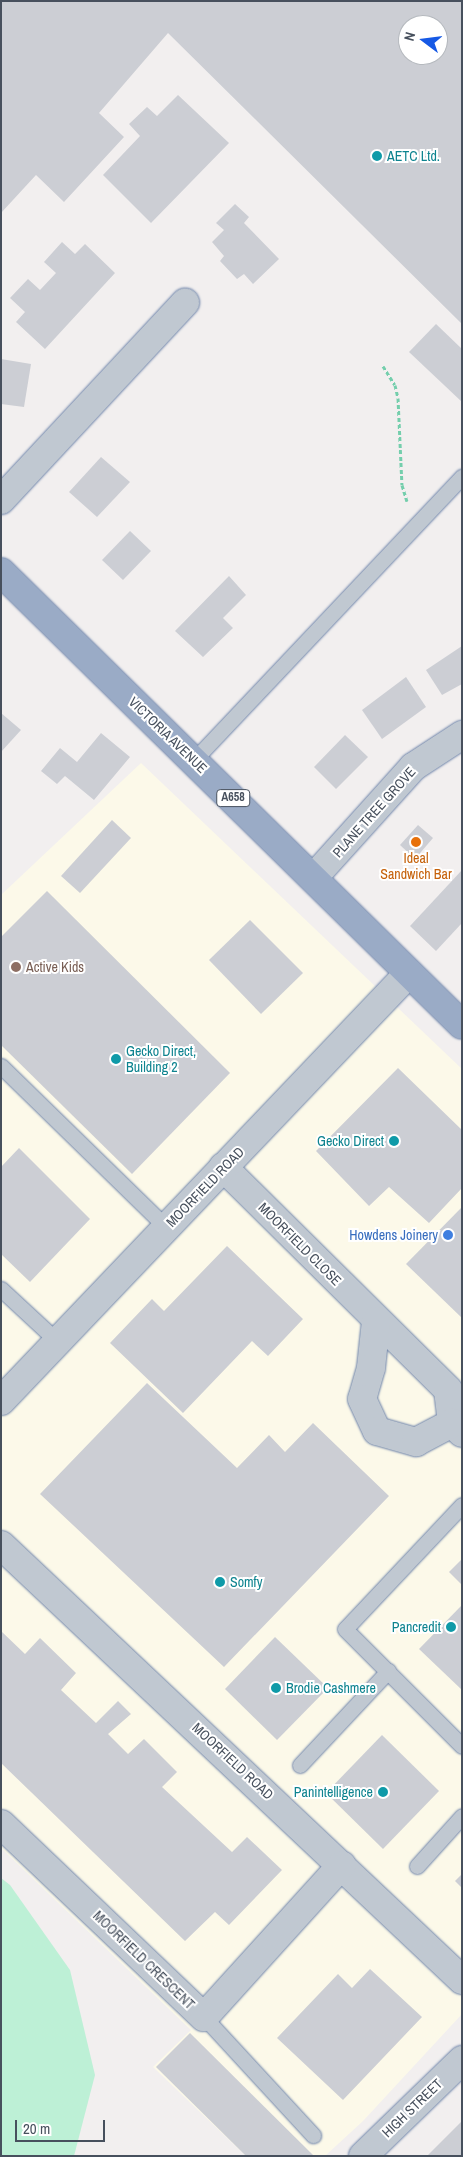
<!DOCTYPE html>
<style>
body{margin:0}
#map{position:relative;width:463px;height:2157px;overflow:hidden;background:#f2efef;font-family:"Archivo Narrow",sans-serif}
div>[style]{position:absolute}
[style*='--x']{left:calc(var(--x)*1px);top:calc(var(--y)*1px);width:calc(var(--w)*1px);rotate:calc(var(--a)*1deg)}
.commercial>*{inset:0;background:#fcf9e9}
.green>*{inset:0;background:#bdf0d6}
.building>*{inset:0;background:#ccced4}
.path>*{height:3px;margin-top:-1.5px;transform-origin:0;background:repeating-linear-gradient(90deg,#74ceac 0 4px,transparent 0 6.5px)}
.roads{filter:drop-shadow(0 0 1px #7186ab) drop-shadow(0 0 1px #7186ab)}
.service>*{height:15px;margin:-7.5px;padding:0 7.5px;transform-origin:7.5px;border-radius:7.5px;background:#c0c8d1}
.minor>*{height:28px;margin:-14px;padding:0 14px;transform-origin:14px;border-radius:14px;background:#c0c8d1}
.tertiary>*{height:28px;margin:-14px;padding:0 14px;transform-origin:14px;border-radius:14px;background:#c0c8d1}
.trunk>*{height:28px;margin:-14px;padding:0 14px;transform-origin:14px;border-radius:14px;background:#9aabc6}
.dots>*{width:14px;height:14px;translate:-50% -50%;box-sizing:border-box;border:2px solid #fff;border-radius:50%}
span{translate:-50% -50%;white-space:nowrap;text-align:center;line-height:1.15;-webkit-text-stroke:4px #fff;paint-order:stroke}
.shield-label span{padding:1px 4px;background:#fff;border:1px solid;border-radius:4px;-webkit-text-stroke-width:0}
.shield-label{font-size:12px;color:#47505d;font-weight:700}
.culture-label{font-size:14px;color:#0d838f}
.left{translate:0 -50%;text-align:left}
.right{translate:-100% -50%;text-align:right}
.street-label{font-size:14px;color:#47505d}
.food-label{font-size:14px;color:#c56008}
.education-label{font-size:14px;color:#785e54}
.shop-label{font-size:14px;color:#366cbe}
.frame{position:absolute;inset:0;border:2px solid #47505d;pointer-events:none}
.north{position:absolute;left:398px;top:15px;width:50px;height:50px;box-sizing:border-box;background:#fff;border:1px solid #b5b9be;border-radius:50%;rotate:285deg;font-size:14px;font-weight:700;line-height:20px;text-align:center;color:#47505d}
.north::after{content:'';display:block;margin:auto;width:18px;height:22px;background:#1659e5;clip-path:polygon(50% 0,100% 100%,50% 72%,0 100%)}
.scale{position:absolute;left:15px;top:2120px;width:90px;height:22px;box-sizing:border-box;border:2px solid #47505d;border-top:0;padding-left:6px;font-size:15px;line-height:18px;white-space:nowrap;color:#47505d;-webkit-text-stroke:4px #fff;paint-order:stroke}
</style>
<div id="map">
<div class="commercial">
<div style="clip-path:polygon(141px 763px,462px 1069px,462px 2014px,363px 2121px,325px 2156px,246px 2156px,153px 2067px,191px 2030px,1px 1848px,1px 895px)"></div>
</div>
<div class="green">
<div style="clip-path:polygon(1px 1878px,10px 1885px,70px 1970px,95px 2075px,74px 2156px,1px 2156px)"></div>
</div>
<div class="building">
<div style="clip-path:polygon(evenodd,1px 1px,462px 1px,462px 324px,168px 33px,99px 113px,124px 137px,64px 202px,36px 175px,1px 213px,1px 1px,408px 25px,438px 25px,438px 55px,408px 55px,408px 25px)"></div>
<div style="clip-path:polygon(178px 95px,229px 143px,151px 223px,103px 175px,140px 136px,129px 124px,147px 107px,157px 116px)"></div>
<div style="clip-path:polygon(235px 204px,249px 217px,244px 223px,279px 259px,253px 284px,244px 274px,237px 279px,220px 261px,224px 256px,212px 242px,224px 230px,216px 223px)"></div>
<div style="clip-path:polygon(62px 242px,75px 254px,85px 244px,115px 273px,45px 349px,16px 322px,25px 312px,10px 298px,28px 279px,40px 290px,56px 273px,44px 262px)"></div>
<div style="clip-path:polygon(436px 324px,462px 349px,462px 402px,409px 352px)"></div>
<div style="clip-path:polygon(1px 359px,31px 364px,24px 407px,1px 404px)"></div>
<div style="clip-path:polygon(101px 457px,130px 482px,97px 517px,69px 492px)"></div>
<div style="clip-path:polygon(130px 531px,151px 551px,123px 580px,102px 560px)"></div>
<div style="clip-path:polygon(229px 576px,246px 595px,223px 618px,233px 628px,203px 657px,175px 631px)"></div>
<div style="clip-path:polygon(462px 646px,462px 684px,442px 695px,426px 670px)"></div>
<div style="clip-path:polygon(406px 677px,426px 707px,382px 739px,362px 710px)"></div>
<div style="clip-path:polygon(1px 713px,21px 730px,1px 752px)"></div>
<div style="clip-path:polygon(101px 733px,130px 757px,94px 800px,65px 776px,57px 784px,41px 771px,60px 748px,77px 762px)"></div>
<div style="clip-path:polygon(345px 735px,368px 757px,336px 789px,314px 767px)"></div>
<div style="clip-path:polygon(112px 820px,131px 838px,80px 893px,61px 876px)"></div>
<div style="clip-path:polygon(418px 825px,433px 838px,415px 859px,400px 845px)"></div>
<div style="clip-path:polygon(462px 870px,462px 923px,436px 951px,410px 926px)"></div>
<div style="clip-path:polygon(47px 891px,230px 1073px,132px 1174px,1px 1045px,1px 937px)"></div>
<div style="clip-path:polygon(250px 920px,303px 973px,261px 1014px,209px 960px)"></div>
<div style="clip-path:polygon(398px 1068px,462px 1130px,462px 1188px,429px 1223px,389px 1187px,369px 1206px,316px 1151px)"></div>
<div style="clip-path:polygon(19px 1148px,90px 1219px,30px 1282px,1px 1254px,1px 1167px)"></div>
<div style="clip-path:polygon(462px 1207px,462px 1318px,406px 1264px)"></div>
<div style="clip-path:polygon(227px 1246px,303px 1319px,268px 1356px,252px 1341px,183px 1413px,110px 1343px,152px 1299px,164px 1311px)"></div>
<div style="clip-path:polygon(147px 1383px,237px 1468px,269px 1435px,285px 1452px,313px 1423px,389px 1496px,224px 1667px,40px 1494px)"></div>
<div style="clip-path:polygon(462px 1559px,462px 1585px,449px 1572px)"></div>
<div style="clip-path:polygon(462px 1605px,462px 1690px,419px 1649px)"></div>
<div style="clip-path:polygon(1px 1631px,25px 1654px,40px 1638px,76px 1673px,61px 1690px,96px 1723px,118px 1701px,131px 1714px,108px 1734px,128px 1754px,144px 1739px,177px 1772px,162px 1787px,232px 1852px,247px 1837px,282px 1870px,229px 1925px,215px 1912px,185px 1941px,1px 1763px)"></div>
<div style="clip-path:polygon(275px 1637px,328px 1688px,277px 1740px,225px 1689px)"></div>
<div style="clip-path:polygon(382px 1735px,439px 1791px,383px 1849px,326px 1793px)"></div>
<div style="clip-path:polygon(462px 1874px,462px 1888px,455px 1881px)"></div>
<div style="clip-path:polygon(370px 1969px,422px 2017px,343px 2100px,277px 2038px,338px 1974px,352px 1988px)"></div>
<div style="clip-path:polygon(190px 2033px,314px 2156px,246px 2156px,156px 2067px)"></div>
<div style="clip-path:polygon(462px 2121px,462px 2156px,427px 2156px)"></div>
</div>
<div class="path">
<div style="--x:383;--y:366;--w:22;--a:58"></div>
<div style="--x:395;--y:385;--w:13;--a:77"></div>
<div style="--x:398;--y:398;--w:87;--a:87.4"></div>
<div style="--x:402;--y:485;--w:17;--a:73"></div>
</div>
<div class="roads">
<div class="service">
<div style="--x:194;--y:760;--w:390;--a:-46.6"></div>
<div style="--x:1;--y:1066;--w:231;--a:44.3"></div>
<div style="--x:1;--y:1289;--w:76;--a:42.9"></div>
<div style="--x:462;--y:1505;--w:170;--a:133.3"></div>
<div style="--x:345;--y:1629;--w:165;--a:45"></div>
<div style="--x:300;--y:1765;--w:129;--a:-46.9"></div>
<div style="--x:417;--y:1866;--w:67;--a:-48"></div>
<div style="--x:204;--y:2017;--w:161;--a:47.3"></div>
</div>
<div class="minor">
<div style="--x:1;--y:500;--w:270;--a:-47"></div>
<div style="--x:314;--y:877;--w:148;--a:-48"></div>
<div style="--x:413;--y:767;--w:59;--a:-33.1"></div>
<div style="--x:223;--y:1167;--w:317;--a:44.7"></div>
<div style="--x:448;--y:1390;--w:33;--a:83"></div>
<div style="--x:452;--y:1423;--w:14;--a:45"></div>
<div style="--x:376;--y:1321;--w:47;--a:96.1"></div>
<div style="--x:371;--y:1368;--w:32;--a:106"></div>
<div style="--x:362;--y:1399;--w:35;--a:65"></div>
<div style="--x:377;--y:1431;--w:41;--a:15.8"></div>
<div style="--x:416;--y:1442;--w:41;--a:-27.8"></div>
<div style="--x:1;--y:1401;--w:591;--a:-46.37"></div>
<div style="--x:1;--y:1545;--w:634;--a:43.34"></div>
<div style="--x:1;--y:1824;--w:280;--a:43.6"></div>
<div style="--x:204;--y:2017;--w:205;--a:-47.8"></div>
</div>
<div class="tertiary">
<div style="--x:363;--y:2156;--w:138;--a:-44.1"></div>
</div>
<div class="trunk">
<div style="--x:1;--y:572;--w:646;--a:44.5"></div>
</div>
</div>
<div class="dots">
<div style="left:377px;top:156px;background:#0f9aa8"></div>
<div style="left:416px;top:842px;background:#e8710a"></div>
<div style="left:16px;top:967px;background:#8d6e63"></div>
<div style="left:116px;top:1059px;background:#0f9aa8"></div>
<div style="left:394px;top:1141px;background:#0f9aa8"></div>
<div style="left:448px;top:1235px;background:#3f7fe0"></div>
<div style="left:220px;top:1582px;background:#0f9aa8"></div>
<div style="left:451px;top:1627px;background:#0f9aa8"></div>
<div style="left:276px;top:1688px;background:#0f9aa8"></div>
<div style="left:383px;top:1792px;background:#0f9aa8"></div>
</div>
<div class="shield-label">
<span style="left:233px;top:798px">A658</span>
</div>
<div class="culture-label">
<span class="left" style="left:387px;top:156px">AETC Ltd.</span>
<span class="left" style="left:126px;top:1059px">Gecko Direct,<br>Building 2</span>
<span class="right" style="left:384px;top:1141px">Gecko Direct</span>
<span class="left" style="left:230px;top:1582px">Somfy</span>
<span class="right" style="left:441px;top:1627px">Pancredit</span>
<span class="left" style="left:286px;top:1688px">Brodie Cashmere</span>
<span class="right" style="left:373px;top:1792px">Panintelligence</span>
</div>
<div class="street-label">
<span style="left:168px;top:735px;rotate:44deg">VICTORIA AVENUE</span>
<span style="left:374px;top:812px;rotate:-48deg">PLANE TREE GROVE</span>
<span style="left:205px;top:1187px;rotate:-46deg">MOORFIELD ROAD</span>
<span style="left:300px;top:1244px;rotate:45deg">MOORFIELD CLOSE</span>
<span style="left:233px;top:1761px;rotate:43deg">MOORFIELD ROAD</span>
<span style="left:144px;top:1960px;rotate:44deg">MOORFIELD CRESCENT</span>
<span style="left:412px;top:2108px;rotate:-44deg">HIGH STREET</span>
</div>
<div class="food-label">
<span style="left:416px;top:866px">Ideal<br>Sandwich Bar</span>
</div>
<div class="education-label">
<span class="left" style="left:26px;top:967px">Active Kids</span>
</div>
<div class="shop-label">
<span class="right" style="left:438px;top:1235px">Howdens Joinery</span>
</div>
<div class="frame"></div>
<div class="north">N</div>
<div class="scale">20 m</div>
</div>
